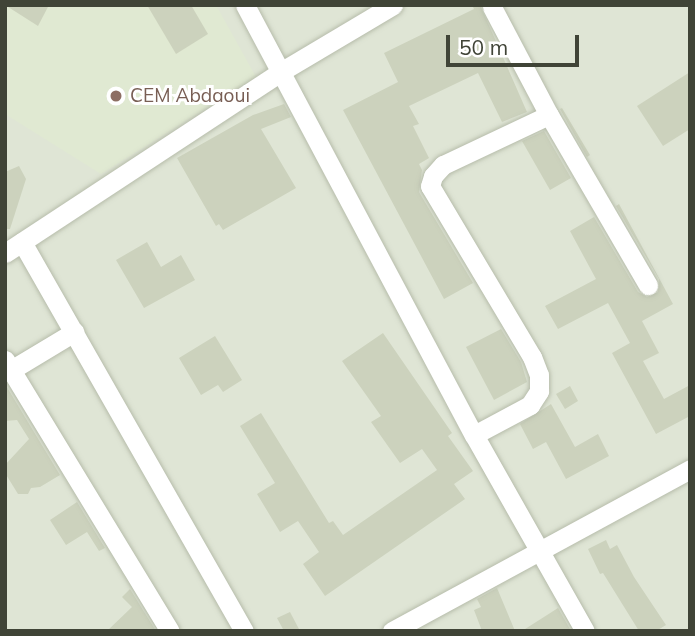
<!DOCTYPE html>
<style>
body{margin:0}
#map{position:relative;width:695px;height:636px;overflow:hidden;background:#edf1e7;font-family:Mulish,sans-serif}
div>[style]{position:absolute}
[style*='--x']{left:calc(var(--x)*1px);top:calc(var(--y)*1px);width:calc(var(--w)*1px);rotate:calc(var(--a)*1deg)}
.residential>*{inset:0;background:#dfe5d5}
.education>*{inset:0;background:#e0e9d2}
.building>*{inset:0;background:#ccd2bd}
.roads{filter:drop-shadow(0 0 2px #b6bcaa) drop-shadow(0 0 2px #b6bcaa)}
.street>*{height:19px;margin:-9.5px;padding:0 9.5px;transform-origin:9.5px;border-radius:9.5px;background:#fff}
.dots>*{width:19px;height:19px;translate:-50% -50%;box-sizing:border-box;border:4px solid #fff;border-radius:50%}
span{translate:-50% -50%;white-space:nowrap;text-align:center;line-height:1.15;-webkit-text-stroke:6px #fff;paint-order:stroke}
.education-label{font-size:19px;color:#785e54}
.left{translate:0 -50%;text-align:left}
.frame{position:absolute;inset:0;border:7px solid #404437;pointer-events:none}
.scale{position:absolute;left:446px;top:35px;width:133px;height:32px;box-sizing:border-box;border:4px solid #404437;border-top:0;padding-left:9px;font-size:21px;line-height:24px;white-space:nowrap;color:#404437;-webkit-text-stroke:5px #fff;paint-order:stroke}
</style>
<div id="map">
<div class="residential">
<div style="clip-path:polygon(5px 5px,690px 5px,690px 631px,5px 631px)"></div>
</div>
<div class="education">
<div style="clip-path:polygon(5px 5px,216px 5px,256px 77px,101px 174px,5px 114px)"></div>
</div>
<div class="building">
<div style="clip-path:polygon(5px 5px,49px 5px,38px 26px)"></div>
<div style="clip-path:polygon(147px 5px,191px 5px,208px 34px,176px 54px)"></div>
<div style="clip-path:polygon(472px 5px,480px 5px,527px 112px,502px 122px,478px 73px,409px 106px,419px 124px,413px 126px,429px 158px,419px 164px,422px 170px,419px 192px,473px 283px,444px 299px,343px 110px,398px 82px,384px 53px,474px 9px)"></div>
<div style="clip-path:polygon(690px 72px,690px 129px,663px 146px,637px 106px)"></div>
<div style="clip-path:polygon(284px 104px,291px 117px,261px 129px,296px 188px,223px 230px,219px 224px,216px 226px,177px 158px,253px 115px)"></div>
<div style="clip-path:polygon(562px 108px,590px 155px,587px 157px,560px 109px)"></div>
<div style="clip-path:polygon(544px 131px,571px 178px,550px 190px,522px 141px)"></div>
<div style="clip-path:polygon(19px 166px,26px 179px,10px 229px,5px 229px,5px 172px)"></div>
<div style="clip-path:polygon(619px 204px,673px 304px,642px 321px,659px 353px,643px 361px,664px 399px,690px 385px,690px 416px,656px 434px,612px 353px,630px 343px,608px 303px,558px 329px,545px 306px,596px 279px,570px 231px,594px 217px,638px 292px,647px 297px,658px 292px,659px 279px,616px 206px)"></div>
<div style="clip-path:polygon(147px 242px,161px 267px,181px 255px,195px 280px,144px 308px,116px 260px)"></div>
<div style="clip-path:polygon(501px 329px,521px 362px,527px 382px,494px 400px,466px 347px)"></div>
<div style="clip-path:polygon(383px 333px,452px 433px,448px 436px,473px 471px,454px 484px,465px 499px,325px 596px,303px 564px,319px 552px,298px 521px,280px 532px,257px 494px,275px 483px,240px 426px,261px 413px,329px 523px,333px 521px,343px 535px,437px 470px,422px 449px,400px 463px,371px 422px,381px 416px,342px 361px)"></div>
<div style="clip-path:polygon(215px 336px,242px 380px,223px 392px,218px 385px,201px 395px,179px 358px)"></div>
<div style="clip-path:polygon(5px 384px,60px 475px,40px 487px,31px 488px,28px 494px,18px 494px,5px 473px,5px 465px,29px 439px,17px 420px,5px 421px)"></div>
<div style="clip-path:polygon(570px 386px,578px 401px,565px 409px,556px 394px)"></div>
<div style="clip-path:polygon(551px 404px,575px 447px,598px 434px,609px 456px,566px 479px,546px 442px,533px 449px,520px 424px)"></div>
<div style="clip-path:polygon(77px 502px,105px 548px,99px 551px,87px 532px,66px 545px,50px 520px)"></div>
<div style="clip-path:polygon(606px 540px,610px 549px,617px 545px,634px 577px,666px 625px,656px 631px,639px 631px,603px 573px,600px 574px,588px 549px)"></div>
<div style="clip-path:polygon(497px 588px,515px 631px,482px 631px,474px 610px,481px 607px,477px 599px)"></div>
<div style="clip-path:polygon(130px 589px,156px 631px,107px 631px,132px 607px,122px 597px)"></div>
<div style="clip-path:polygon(558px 608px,571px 631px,522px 631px)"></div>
<div style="clip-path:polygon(290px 612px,300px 631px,284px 631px,277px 618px)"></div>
</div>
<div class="roads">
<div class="street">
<div style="--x:245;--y:5;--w:487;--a:62"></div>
<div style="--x:474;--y:435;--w:225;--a:60.5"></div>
<div style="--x:492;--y:7;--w:122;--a:62.2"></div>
<div style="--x:549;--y:115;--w:197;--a:59.8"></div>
<div style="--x:22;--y:242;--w:448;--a:60.3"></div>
<div style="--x:5;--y:253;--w:331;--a:-33.3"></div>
<div style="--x:282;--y:71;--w:129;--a:-30.7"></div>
<div style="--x:5;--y:360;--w:317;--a:58.7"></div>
<div style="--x:11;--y:370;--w:74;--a:-31.1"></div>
<div style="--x:474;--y:435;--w:64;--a:-28.2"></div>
<div style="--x:530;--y:405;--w:17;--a:-57"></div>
<div style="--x:539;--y:391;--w:16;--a:-90"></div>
<div style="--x:539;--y:375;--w:19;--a:-111"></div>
<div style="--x:532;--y:357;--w:199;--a:-120.8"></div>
<div style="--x:430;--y:186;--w:10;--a:-73"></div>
<div style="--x:433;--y:176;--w:15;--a:-48"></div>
<div style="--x:443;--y:165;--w:117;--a:-25.3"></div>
<div style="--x:392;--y:631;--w:339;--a:-28.5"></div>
</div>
</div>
<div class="dots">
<div style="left:116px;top:96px;background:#8d6e63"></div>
</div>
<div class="education-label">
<span class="left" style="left:130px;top:96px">CEM Abdaoui</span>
</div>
<div class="frame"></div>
<div class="scale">50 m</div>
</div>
